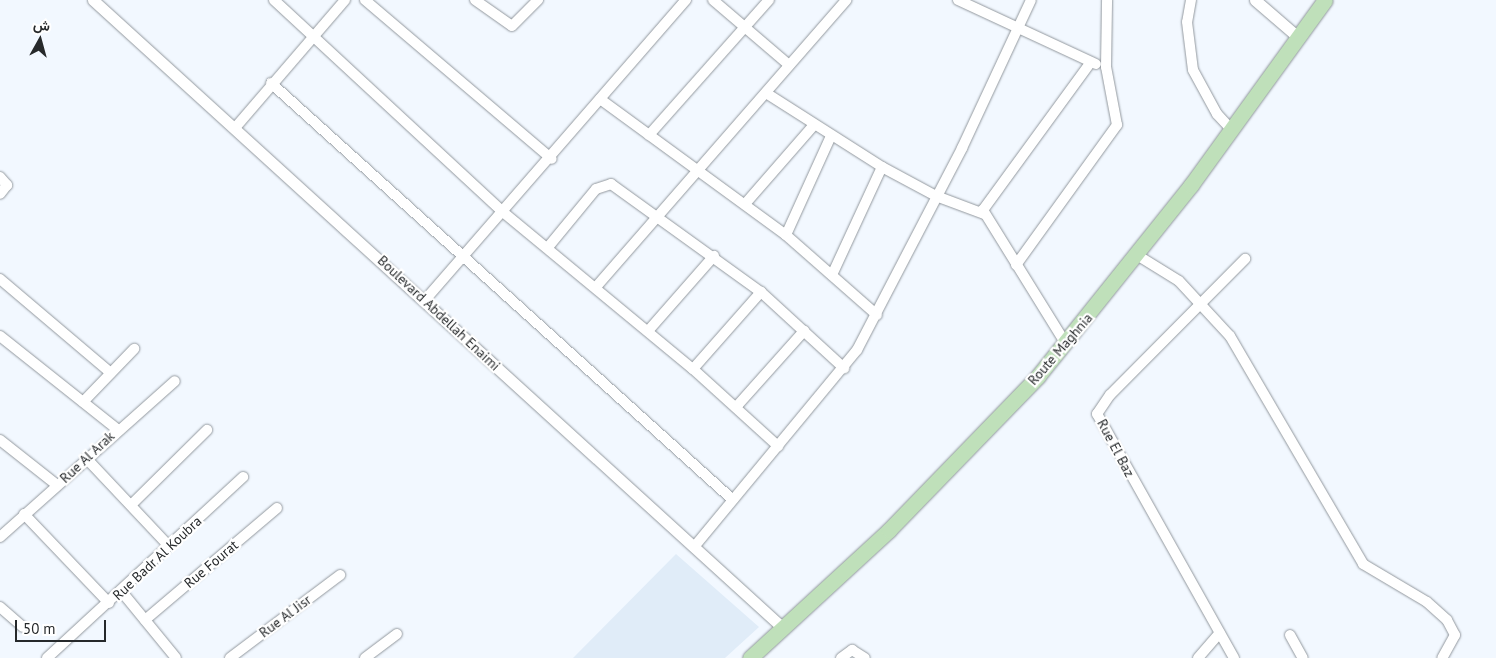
<!DOCTYPE html>
<meta charset="utf-8">
<style>
body{margin:0}
#map{position:relative;width:1496px;height:658px;overflow:hidden;background:#f2f8ff;font-family:"PT Sans",Vazirmatn,sans-serif}
div>[style]{position:absolute}
[style*='--x']{left:calc(var(--x)*1px);top:calc(var(--y)*1px);width:calc(var(--w)*1px);rotate:calc(var(--a)*1deg)}
.built>*{inset:0;background:#e0ecf8}
.roads{filter:drop-shadow(0 0 1px #92989e) drop-shadow(0 0 1px #92989e)}
.minor>*{height:10px;margin:-5px;padding:0 5px;transform-origin:5px;border-radius:5px;background:#fff}
.tertiary>*{height:11px;margin:-5.5px;padding:0 5.5px;transform-origin:5.5px;border-radius:5.5px;background:#fff}
.primary>*{height:15px;margin:-7.5px;padding:0 7.5px;transform-origin:7.5px;border-radius:7.5px;background:#bfe0ba}
span{translate:-50% -50%;white-space:nowrap;text-align:center;line-height:1.15;-webkit-text-stroke:4.5px #fff;paint-order:stroke}
.street-label{font-size:14px;color:#26292b}
.north{position:absolute;left:15px;top:15px;width:50px;height:50px;-webkit-text-stroke:4px #fff;paint-order:stroke;rotate:7deg;font-size:14px;font-weight:700;line-height:20px;text-align:center;color:#26292b}
.north::after{content:'';display:block;margin:auto;width:18px;height:22px;background:#26292b;clip-path:polygon(50% 0,100% 100%,50% 72%,0 100%)}
.scale{position:absolute;left:15px;top:620px;width:91px;height:22px;box-sizing:border-box;border:2px solid #26292b;border-top:0;padding-left:6px;font-size:15px;line-height:18px;white-space:nowrap;color:#26292b;-webkit-text-stroke:4px #fff;paint-order:stroke}
</style>
<div id="map">
<div class="built">
<div style="clip-path:polygon(676px 554px,759px 627px,725px 658px,573px 658px)"></div>
</div>
<div class="roads">
<div class="minor">
<div style="--x:274;--y:0;--w:312;--a:42.8"></div>
<div style="--x:503;--y:212;--w:246;--a:39.6"></div>
<div style="--x:693;--y:369;--w:115;--a:42.2"></div>
<div style="--x:365;--y:0;--w:245;--a:40.4"></div>
<div style="--x:475;--y:0;--w:45;--a:35.1"></div>
<div style="--x:512;--y:26;--w:37;--a:-45"></div>
<div style="--x:713;--y:0;--w:100;--a:40.5"></div>
<div style="--x:958;--y:0;--w:152;--a:24.9"></div>
<div style="--x:1191;--y:0;--w:22;--a:100"></div>
<div style="--x:1187;--y:22;--w:48;--a:82.9"></div>
<div style="--x:1193;--y:70;--w:50;--a:61.4"></div>
<div style="--x:1217;--y:114;--w:22;--a:47"></div>
<div style="--x:271;--y:83;--w:622;--a:42.07"></div>
<div style="--x:766;--y:93;--w:138;--a:32.5"></div>
<div style="--x:882;--y:167;--w:61;--a:28.2"></div>
<div style="--x:936;--y:196;--w:51;--a:20.6"></div>
<div style="--x:600;--y:99;--w:230;--a:36.2"></div>
<div style="--x:786;--y:235;--w:121;--a:41.3"></div>
<div style="--x:235;--y:128;--w:169;--a:-49.3"></div>
<div style="--x:649;--y:135;--w:181;--a:-48.4"></div>
<div style="--x:0;--y:177;--w:11;--a:49"></div>
<div style="--x:7;--y:185;--w:11;--a:128"></div>
<div style="--x:745;--y:204;--w:105;--a:-48.9"></div>
<div style="--x:786;--y:235;--w:109;--a:-65.6"></div>
<div style="--x:549;--y:246;--w:74;--a:-50.5"></div>
<div style="--x:596;--y:189;--w:16;--a:-18"></div>
<div style="--x:611;--y:184;--w:185;--a:35.8"></div>
<div style="--x:761;--y:292;--w:113;--a:42.5"></div>
<div style="--x:1137;--y:255;--w:49;--a:31.8"></div>
<div style="--x:1179;--y:281;--w:75;--a:47.2"></div>
<div style="--x:1230;--y:336;--w:264;--a:59.7"></div>
<div style="--x:1363;--y:564;--w:74;--a:30.7"></div>
<div style="--x:1427;--y:602;--w:27;--a:42"></div>
<div style="--x:1447;--y:620;--w:17;--a:62"></div>
<div style="--x:1455;--y:635;--w:26;--a:119"></div>
<div style="--x:1016;--y:265;--w:173;--a:-54.2"></div>
<div style="--x:1117;--y:125;--w:59;--a:-100.7"></div>
<div style="--x:1106;--y:67;--w:67;--a:-89.1"></div>
<div style="--x:832;--y:275;--w:119;--a:-65.2"></div>
<div style="--x:0;--y:279;--w:145;--a:40.3"></div>
<div style="--x:596;--y:287;--w:381;--a:-48.9"></div>
<div style="--x:425;--y:300;--w:398;--a:-49"></div>
<div style="--x:648;--y:331;--w:100;--a:-48.7"></div>
<div style="--x:0;--y:336;--w:149;--a:38.5"></div>
<div style="--x:1066;--y:344;--w:158;--a:-121.8"></div>
<div style="--x:983;--y:210;--w:183;--a:-53.9"></div>
<div style="--x:693;--y:369;--w:103;--a:-48.6"></div>
<div style="--x:83;--y:402;--w:74;--a:-46.1"></div>
<div style="--x:737;--y:406;--w:101;--a:-48.2"></div>
<div style="--x:0;--y:440;--w:73;--a:38.3"></div>
<div style="--x:86;--y:458;--w:121;--a:46.7"></div>
<div style="--x:131;--y:505;--w:107;--a:-44.6"></div>
<div style="--x:24;--y:514;--w:123;--a:46.3"></div>
<div style="--x:0;--y:537;--w:234;--a:-41.7"></div>
<div style="--x:694;--y:547;--w:256;--a:-50.4"></div>
<div style="--x:857;--y:350;--w:228;--a:-62.5"></div>
<div style="--x:962;--y:148;--w:163;--a:-65"></div>
<div style="--x:122;--y:592;--w:85;--a:50.7"></div>
<div style="--x:0;--y:607;--w:30;--a:41"></div>
<div style="--x:145;--y:620;--w:173;--a:-40.3"></div>
<div style="--x:1290;--y:635;--w:26;--a:61"></div>
<div style="--x:47;--y:658;--w:267;--a:-42.7"></div>
<div style="--x:230;--y:658;--w:138;--a:-37"></div>
<div style="--x:365;--y:658;--w:40;--a:-37"></div>
<div style="--x:841;--y:658;--w:14;--a:-36"></div>
<div style="--x:852;--y:650;--w:15;--a:32"></div>
<div style="--x:1198;--y:658;--w:33;--a:-49"></div>
<div style="--x:1234;--y:658;--w:280;--a:-119.3"></div>
<div style="--x:1097;--y:414;--w:23;--a:-56"></div>
<div style="--x:1110;--y:395;--w:192;--a:-45.2"></div>
</div>
<div class="tertiary">
<div style="--x:93;--y:0;--w:933;--a:42.31"></div>
<div style="--x:1255;--y:0;--w:58;--a:40.8"></div>
</div>
<div class="primary">
<div style="--x:750;--y:658;--w:189;--a:-42.6"></div>
<div style="--x:889;--y:530;--w:214;--a:-45.9"></div>
<div style="--x:1038;--y:376;--w:245;--a:-51.3"></div>
<div style="--x:1191;--y:185;--w:228;--a:-54.1"></div>
</div>
</div>
<div class="street-label">
<span style="left:439px;top:313px;rotate:43deg">Boulevard Abdellah Enaimi</span>
<span style="left:1060px;top:349px;rotate:-49deg">Route Maghnia</span>
<span style="left:1116px;top:448px;rotate:62deg">Rue El Baz</span>
<span style="left:87px;top:457px;rotate:-43deg">Rue Al Arak</span>
<span style="left:157px;top:558px;rotate:-43deg">Rue Badr Al Koubra</span>
<span style="left:211px;top:564px;rotate:-40deg">Rue Fourat</span>
<span style="left:285px;top:616px;rotate:-37deg">Rue Al Jisr</span>
</div>
<div class="north">ش</div>
<div class="scale">50 m</div>
</div>
